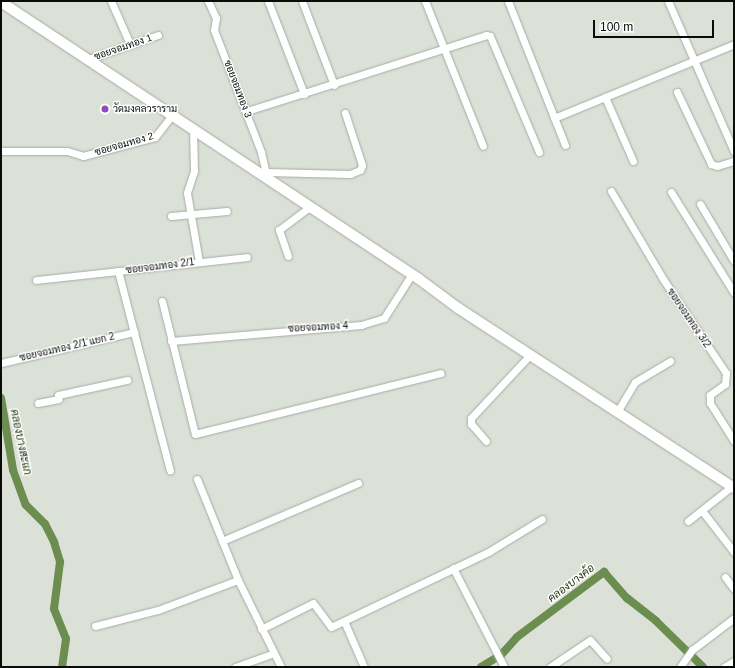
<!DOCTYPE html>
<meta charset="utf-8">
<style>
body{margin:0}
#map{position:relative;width:735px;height:668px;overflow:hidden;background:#dbe1d7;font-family:Arial,Sarabun,sans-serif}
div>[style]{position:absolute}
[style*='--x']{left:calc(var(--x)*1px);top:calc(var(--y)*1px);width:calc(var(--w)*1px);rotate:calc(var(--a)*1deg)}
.canal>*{height:8px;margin:-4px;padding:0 4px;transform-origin:4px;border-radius:4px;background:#6c8d50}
.roads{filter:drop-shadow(0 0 1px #a6aca2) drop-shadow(0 0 1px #a6aca2)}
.street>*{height:7px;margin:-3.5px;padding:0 3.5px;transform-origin:3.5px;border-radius:3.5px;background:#fff}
.primary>*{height:10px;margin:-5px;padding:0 5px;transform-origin:5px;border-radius:5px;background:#fff}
.dots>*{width:11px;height:11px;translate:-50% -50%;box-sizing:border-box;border:2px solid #fff;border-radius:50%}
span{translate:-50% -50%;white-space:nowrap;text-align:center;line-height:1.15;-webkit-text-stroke:3px #fff;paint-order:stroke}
.street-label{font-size:10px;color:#0a0c09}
.poi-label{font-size:10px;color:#0a0c09}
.left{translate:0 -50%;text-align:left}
.water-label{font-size:11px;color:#23390c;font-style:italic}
.frame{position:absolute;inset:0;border:2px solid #0a0c09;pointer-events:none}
.scale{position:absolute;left:593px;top:20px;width:121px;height:18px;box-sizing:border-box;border:2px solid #0a0c09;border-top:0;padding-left:5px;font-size:12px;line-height:14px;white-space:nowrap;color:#0a0c09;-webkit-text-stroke:3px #fff;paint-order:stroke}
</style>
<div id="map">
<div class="canal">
<div style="--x:1;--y:398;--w:73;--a:80.5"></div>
<div style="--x:13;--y:470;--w:37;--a:70"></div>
<div style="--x:26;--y:505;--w:27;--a:45"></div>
<div style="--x:45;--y:524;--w:20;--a:63"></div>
<div style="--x:54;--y:542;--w:21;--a:73"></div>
<div style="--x:60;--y:562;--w:47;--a:97.3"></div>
<div style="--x:54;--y:609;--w:32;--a:68"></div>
<div style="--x:66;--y:639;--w:28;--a:98"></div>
<div style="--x:481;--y:667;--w:23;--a:-31"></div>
<div style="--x:501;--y:655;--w:24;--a:-48"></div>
<div style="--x:517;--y:637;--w:109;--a:-36.8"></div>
<div style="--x:604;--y:572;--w:35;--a:49"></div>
<div style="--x:627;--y:598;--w:37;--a:38"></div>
<div style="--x:656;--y:621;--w:66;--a:44.4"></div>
</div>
<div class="roads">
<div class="street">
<div style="--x:111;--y:1;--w:47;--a:66.2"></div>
<div style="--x:208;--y:1;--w:19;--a:65"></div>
<div style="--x:216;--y:18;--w:12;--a:99"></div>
<div style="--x:214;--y:30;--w:131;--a:68.9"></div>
<div style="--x:261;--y:152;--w:27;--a:77"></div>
<div style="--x:268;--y:1;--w:100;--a:68.8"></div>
<div style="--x:302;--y:1;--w:90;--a:69.1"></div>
<div style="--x:425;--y:1;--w:156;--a:68.2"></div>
<div style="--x:508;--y:1;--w:155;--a:68.4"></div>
<div style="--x:668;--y:1;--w:164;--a:66.3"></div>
<div style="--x:88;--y:59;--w:74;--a:-18.9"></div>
<div style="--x:677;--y:92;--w:80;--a:64.7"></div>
<div style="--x:711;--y:164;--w:6;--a:18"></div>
<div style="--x:717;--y:166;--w:17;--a:-17"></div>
<div style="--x:605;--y:97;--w:70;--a:66.4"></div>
<div style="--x:247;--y:111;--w:251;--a:-17.6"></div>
<div style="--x:486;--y:35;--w:4;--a:14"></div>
<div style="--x:490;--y:36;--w:126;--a:67.1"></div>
<div style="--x:554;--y:118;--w:195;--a:-22.3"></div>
<div style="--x:193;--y:129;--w:42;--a:88.6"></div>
<div style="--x:194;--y:171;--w:23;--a:108"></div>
<div style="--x:187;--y:193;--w:70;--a:80.1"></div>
<div style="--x:1;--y:151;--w:66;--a:0"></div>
<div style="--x:67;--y:151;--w:17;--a:17"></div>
<div style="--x:83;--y:156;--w:74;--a:-14.8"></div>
<div style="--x:155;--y:137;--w:28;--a:-52"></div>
<div style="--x:266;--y:172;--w:84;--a:1.4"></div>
<div style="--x:350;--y:174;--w:11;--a:-22"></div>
<div style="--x:360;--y:170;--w:5;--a:-68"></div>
<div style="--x:362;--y:165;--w:55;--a:-108.1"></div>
<div style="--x:611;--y:191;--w:102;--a:59.4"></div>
<div style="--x:663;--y:279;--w:113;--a:56.2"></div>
<div style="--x:726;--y:373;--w:11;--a:95"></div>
<div style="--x:725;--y:384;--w:19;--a:144"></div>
<div style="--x:710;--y:395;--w:8;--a:90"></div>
<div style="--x:710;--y:403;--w:45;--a:57.7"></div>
<div style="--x:671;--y:192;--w:119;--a:58"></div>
<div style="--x:700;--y:204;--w:66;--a:59.2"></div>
<div style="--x:171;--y:216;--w:56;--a:-5.1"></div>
<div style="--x:288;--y:256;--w:28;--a:-109"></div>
<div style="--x:279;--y:230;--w:39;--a:-37"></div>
<div style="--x:118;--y:271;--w:206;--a:75.4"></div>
<div style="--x:36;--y:280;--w:212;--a:-6.2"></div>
<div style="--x:162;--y:301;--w:137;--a:76.1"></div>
<div style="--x:195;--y:434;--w:253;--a:-13.9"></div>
<div style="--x:171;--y:341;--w:191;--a:-4.8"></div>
<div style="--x:361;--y:325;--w:24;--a:-17"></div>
<div style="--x:384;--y:318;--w:52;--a:-57.5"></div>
<div style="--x:1;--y:363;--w:137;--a:-13.1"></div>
<div style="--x:58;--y:395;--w:71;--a:-12.3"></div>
<div style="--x:38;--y:403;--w:21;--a:-11"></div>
<div style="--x:617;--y:412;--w:35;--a:-59"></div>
<div style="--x:635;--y:382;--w:41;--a:-31"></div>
<div style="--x:486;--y:441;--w:23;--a:-131"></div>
<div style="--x:471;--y:424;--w:6;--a:-90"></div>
<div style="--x:471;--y:418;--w:86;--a:-46.9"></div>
<div style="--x:197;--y:479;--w:109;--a:67.9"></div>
<div style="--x:238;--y:580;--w:97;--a:63.7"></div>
<div style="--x:703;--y:512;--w:51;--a:52.2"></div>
<div style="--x:688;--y:521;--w:56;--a:-38.5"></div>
<div style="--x:222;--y:541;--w:148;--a:-23.1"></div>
<div style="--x:453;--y:568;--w:111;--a:62.7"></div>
<div style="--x:725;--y:577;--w:15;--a:53"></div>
<div style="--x:344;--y:621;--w:50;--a:66.5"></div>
<div style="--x:95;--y:626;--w:65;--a:-14.3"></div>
<div style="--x:158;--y:610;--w:85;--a:-20.6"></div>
<div style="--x:261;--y:629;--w:58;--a:-26.6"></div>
<div style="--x:313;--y:603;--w:30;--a:53"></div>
<div style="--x:331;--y:627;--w:176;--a:-25.5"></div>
<div style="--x:490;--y:551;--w:61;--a:-31.6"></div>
<div style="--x:235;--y:667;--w:41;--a:-19.7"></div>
<div style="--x:550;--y:667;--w:48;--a:-34"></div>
<div style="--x:590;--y:640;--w:25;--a:48"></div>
<div style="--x:680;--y:667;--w:21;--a:-55"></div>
<div style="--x:692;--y:650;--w:53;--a:-37.3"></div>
<div style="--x:724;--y:667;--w:12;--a:-31"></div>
</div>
<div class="primary">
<div style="--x:1;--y:2;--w:501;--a:33.53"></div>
<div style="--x:419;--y:279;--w:49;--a:36.6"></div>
<div style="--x:458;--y:308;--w:330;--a:33.1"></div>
</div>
</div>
<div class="dots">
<div style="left:105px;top:109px;background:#8e4bc0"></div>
</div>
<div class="street-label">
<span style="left:123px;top:47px;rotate:-19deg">ซอยจอมทอง 1</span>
<span style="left:238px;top:89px;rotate:69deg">ซอยจอมทอง 3</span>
<span style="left:124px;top:144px;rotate:-16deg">ซอยจอมทอง 2</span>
<span style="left:160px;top:266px;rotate:-7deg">ซอยจอมทอง 2/1</span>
<span style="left:689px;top:318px;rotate:56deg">ซอยจอมทอง 3/2</span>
<span style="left:318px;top:327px;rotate:-3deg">ซอยจอมทอง 4</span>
<span style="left:67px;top:347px;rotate:-13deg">ซอยจอมทอง 2/1 แยก 2</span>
</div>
<div class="poi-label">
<span class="left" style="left:113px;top:109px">วัดมงคลวราราม</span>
</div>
<div class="water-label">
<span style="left:21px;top:442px;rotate:78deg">คลองบางสะแก</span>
<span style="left:571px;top:583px;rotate:-37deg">คลองบางค้อ</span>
</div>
<div class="frame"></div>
<div class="scale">100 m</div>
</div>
